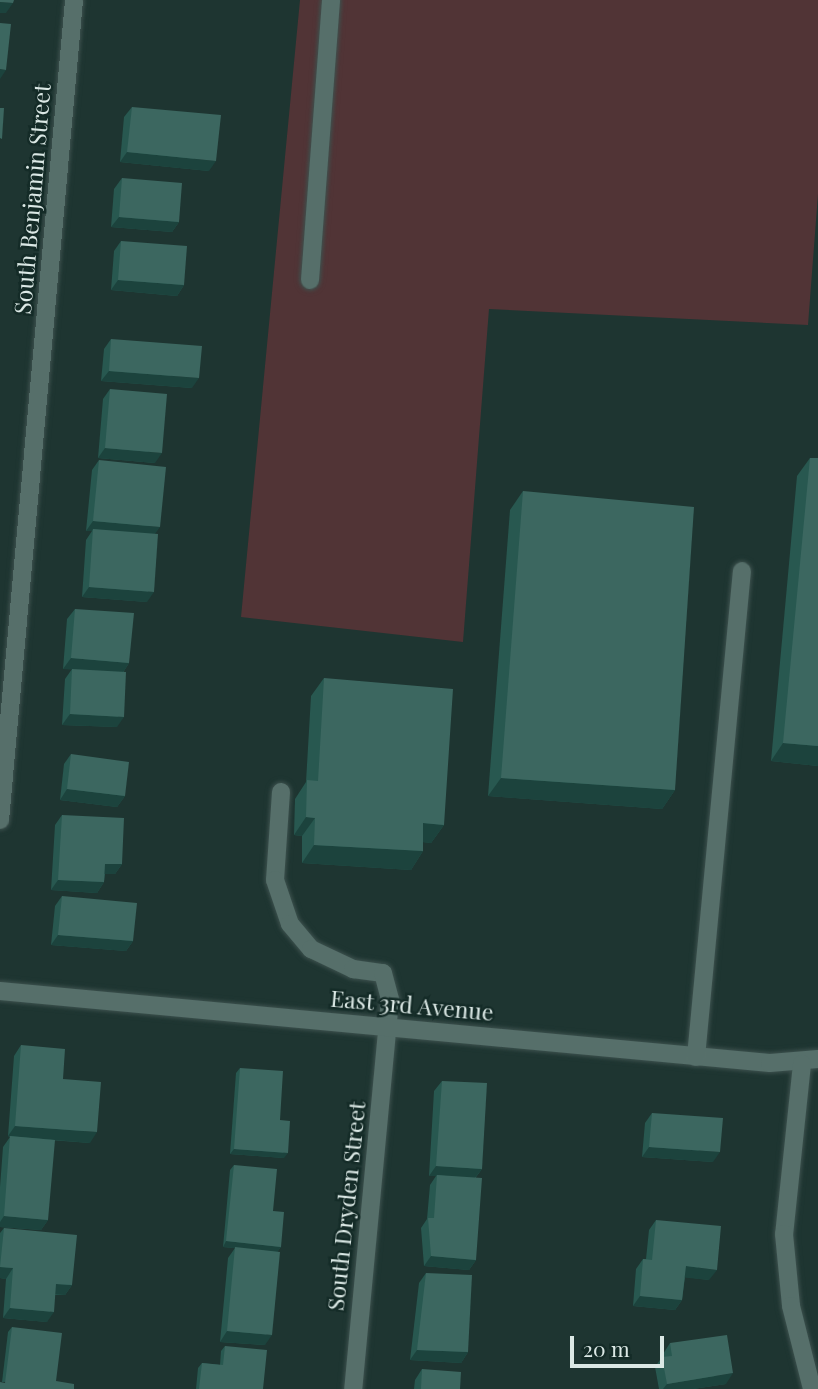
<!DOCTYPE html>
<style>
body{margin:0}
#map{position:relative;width:818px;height:1389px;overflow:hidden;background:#1e3531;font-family:"Playfair Display",serif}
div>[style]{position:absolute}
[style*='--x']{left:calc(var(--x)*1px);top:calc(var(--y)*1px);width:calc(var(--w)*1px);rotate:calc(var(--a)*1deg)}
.green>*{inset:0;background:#513436}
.roads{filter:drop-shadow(0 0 2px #3d514e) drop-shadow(0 0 2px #3d514e)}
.minor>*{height:18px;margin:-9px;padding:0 9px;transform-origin:9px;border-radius:9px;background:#566f6a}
.wall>*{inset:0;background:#285850}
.shaded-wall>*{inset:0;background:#1c433d}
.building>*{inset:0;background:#3c6760}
span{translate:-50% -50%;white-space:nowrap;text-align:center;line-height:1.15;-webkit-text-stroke:5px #142b27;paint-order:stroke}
.street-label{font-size:23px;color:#dbe8e5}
.scale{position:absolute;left:570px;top:1336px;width:94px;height:32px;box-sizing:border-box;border:4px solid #dbe8e5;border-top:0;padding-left:9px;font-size:21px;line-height:24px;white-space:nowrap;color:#dbe8e5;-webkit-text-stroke:5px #142b27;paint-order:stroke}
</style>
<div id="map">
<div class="green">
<div style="clip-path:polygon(300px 0,818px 0,818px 194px,808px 325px,489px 309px,463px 642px,241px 617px)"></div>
</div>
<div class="roads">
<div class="minor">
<div style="--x:310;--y:280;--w:281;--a:-85.7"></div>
<div style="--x:281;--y:792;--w:88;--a:93.9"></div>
<div style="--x:275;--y:880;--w:46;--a:71.2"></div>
<div style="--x:290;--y:924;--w:33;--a:50"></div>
<div style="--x:311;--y:949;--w:47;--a:25.5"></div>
<div style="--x:353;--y:969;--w:30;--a:8"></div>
<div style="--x:383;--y:973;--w:28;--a:75"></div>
<div style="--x:390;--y:1000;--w:391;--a:95.4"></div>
<div style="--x:0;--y:820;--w:823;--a:-84.84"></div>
<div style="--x:0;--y:991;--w:773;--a:5.34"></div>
<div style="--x:770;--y:1063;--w:48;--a:-4.8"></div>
<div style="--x:696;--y:1057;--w:488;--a:-84.6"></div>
<div style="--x:802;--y:1064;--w:171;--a:96"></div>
<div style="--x:784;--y:1234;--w:72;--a:84.4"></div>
<div style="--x:791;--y:1306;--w:86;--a:75.8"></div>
</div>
</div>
<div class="wall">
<div style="clip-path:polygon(132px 107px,209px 171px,120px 162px,124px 117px)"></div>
<div style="clip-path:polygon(122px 178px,179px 222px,172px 232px,111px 227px,114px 189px)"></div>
<div style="clip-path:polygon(121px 241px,184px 285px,177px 296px,111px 290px,114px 251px)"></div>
<div style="clip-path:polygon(111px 339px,192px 388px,101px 381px,104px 349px)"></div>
<div style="clip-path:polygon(110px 389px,155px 463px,98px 458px,103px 399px)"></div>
<div style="clip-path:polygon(810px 458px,818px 766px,771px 761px,797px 476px)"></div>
<div style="clip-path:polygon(99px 460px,155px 534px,147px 602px,82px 597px,86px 540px,92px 531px,86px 531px,92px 470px)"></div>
<div style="clip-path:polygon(523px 491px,675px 790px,662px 809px,488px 796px,510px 510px)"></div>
<div style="clip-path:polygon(75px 609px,129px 663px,124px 671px,117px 727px,62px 725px,65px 679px,72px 669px,63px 669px,67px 619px)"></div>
<div style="clip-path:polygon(324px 678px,444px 825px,431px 843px,423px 842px,423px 851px,411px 870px,302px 863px,302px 836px,294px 835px,295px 799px,306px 782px,311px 696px)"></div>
<div style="clip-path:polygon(71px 754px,125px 796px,117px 807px,60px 800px,64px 764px)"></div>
<div style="clip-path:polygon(62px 815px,122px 864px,115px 874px,105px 874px,104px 882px,97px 893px,51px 890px,55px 825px)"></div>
<div style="clip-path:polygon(62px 896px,133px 941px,126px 951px,51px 945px,55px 906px)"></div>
<div style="clip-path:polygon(21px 1045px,63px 1079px,90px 1143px,37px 1139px,48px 1220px,41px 1230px,0 1227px,0 1187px,3px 1147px,10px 1137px,8px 1136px,14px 1056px)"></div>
<div style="clip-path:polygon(240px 1068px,280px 1120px,284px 1158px,230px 1154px,236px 1073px)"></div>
<div style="clip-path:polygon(442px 1081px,482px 1169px,476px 1177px,476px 1260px,469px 1270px,424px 1266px,421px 1228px,427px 1219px,430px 1185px,436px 1176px,429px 1176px,434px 1091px)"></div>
<div style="clip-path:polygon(652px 1113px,713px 1162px,642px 1157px,645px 1123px)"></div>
<div style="clip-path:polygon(234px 1165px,273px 1211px,281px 1247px,277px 1252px,265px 1345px,220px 1342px,228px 1258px,235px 1248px,223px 1247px,230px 1170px)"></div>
<div style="clip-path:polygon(656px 1220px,709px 1280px,685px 1277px,682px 1300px,675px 1310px,633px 1306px,636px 1269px,643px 1259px,646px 1259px,649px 1230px)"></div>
<div style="clip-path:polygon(4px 1228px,72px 1285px,65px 1295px,55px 1295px,47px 1322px,3px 1318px,6px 1279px,0 1278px,0 1233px)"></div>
<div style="clip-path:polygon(426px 1273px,468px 1352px,461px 1363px,410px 1360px,419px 1283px)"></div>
<div style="clip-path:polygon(12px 1327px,56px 1381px,2px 1382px,8px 1332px)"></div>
<div style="clip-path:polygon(670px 1343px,726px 1384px,693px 1389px,659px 1389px,655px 1367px,662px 1357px,664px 1357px,663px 1354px)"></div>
<div style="clip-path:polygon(225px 1346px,263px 1389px,196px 1389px,198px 1368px,202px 1363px,220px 1365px,221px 1351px)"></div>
<div style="clip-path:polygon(422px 1369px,460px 1389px,414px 1389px,415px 1380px)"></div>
</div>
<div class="shaded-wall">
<div style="clip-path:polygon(0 2px,13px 3px,6px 13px,0 13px)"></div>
<div style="clip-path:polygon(0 69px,6px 70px,0 79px)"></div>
<div style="clip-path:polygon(127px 152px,216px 161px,209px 171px,120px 162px)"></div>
<div style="clip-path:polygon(119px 217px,179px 222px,172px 232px,111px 227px)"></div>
<div style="clip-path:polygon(118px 280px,184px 285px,177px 296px,111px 290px)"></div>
<div style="clip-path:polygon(109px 371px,199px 378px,192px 388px,101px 381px)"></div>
<div style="clip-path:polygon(105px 448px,162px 453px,155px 463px,98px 458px)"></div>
<div style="clip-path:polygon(93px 521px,160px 527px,152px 538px,93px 529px,92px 531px,86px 531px)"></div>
<div style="clip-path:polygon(89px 587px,154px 592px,147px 602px,82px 597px)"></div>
<div style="clip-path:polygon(71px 658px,129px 663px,122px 674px,63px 669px)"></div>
<div style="clip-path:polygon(70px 714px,124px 717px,117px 727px,62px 725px)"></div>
<div style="clip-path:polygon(783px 743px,818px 746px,818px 766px,771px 761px)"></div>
<div style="clip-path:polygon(501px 778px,675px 790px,662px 809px,488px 796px)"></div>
<div style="clip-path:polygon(67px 789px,125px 796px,117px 807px,60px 800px)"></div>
<div style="clip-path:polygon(306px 817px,315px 818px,302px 836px,294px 835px)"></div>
<div style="clip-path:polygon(423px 823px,444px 825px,431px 843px,411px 841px)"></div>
<div style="clip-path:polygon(314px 845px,423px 851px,411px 870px,302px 863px)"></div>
<div style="clip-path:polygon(105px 864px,122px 864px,115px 874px,98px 874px)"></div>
<div style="clip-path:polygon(58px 880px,104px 882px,97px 893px,51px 890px)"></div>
<div style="clip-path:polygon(58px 935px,133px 941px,126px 951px,51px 945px)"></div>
<div style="clip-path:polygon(15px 1126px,97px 1132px,90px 1143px,8px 1136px)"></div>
<div style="clip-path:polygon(649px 1147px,720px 1152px,713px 1162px,642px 1157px)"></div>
<div style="clip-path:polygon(234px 1149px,288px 1153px,284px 1158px,230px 1154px)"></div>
<div style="clip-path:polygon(436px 1166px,482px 1169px,474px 1179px,437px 1175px,436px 1176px,429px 1176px)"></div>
<div style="clip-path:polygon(4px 1216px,48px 1220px,41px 1230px,0 1227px,0 1222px)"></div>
<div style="clip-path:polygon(226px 1241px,281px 1247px,277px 1252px,223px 1247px)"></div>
<div style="clip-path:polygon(431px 1256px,476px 1260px,469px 1270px,424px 1266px)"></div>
<div style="clip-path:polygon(686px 1266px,717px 1270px,709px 1280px,679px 1277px)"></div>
<div style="clip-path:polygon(0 1267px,13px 1268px,6px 1279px,0 1278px)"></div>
<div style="clip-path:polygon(56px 1284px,72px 1285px,65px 1295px,49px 1294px)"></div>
<div style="clip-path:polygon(640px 1296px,682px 1300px,675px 1310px,633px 1306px)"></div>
<div style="clip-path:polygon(10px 1308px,54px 1312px,47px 1322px,3px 1318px)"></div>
<div style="clip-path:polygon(227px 1331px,272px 1335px,265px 1345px,220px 1342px)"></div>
<div style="clip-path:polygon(417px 1350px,468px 1352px,461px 1363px,410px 1360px)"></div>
<div style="clip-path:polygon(733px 1373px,726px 1384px,693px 1389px,663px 1389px,667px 1384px)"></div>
</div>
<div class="building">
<div style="clip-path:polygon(0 0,14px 0,13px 3px,0 2px)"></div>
<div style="clip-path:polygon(0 23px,11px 24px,6px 70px,0 69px)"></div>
<div style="clip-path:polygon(132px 107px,221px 115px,216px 161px,127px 152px)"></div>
<div style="clip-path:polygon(0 108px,4px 108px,2px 139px,0 138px)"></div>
<div style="clip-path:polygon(122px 178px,182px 183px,179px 222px,119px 217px)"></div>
<div style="clip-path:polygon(121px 241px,187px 246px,184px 285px,118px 280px)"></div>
<div style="clip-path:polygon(111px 339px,202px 346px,199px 378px,109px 371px)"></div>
<div style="clip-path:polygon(110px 389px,167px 394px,162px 453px,105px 448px)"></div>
<div style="clip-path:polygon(810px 458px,818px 458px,818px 746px,783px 743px)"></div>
<div style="clip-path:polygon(99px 460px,166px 467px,160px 527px,93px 521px)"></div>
<div style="clip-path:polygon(523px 491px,694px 507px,675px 790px,501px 778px)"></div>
<div style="clip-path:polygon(93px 529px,158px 534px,154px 592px,89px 587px)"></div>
<div style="clip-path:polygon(75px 609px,134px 613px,129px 663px,71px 658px)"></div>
<div style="clip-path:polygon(72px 669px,126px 672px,124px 717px,70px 714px)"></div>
<div style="clip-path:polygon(324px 678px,453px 689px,444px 825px,423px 823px,423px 851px,314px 845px,315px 818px,306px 817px,307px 780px,318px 781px)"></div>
<div style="clip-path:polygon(71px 754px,129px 762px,125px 796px,67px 789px)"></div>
<div style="clip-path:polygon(62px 815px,124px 818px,122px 864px,105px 864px,104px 882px,58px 880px)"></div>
<div style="clip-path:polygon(62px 896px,137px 903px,133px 941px,58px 935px)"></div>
<div style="clip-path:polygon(21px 1045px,65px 1049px,63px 1079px,101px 1082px,97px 1132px,15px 1126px)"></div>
<div style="clip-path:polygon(240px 1068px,283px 1071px,280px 1120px,290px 1121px,288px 1153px,234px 1149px)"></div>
<div style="clip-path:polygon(442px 1081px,487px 1083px,482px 1169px,436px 1166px)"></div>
<div style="clip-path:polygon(652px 1113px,723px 1118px,720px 1152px,649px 1147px)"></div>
<div style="clip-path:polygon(10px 1136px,55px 1140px,48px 1220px,4px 1216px)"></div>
<div style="clip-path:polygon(234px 1165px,277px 1169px,273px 1211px,284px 1212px,281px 1247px,226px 1241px)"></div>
<div style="clip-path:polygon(437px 1175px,482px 1178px,476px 1260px,431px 1256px,428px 1218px,434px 1218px)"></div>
<div style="clip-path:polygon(656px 1220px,721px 1226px,717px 1270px,686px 1266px,682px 1300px,640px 1296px,643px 1259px,652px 1260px)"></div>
<div style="clip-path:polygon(4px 1228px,77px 1235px,72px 1285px,56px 1284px,54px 1312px,10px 1308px,13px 1268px,0 1267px)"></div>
<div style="clip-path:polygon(235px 1247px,280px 1252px,272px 1335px,227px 1331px)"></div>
<div style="clip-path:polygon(426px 1273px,472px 1275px,468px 1352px,417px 1350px)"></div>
<div style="clip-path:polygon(12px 1327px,62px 1333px,56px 1381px,74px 1384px,74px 1389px,0 1389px,0 1382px,5px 1383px)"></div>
<div style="clip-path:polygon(727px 1335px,733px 1373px,667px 1384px,662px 1357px,672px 1356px,670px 1343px)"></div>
<div style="clip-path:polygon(225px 1346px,267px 1350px,263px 1389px,199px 1389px,202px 1363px,223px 1365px)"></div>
<div style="clip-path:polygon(422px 1369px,461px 1372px,460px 1389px,421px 1389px)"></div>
</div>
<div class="street-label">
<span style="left:32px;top:199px;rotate:-85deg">South Benjamin Street</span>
<span style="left:412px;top:1005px;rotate:5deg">East 3rd Avenue</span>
<span style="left:346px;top:1206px;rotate:-84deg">South Dryden Street</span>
</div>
<div class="scale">20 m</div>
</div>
